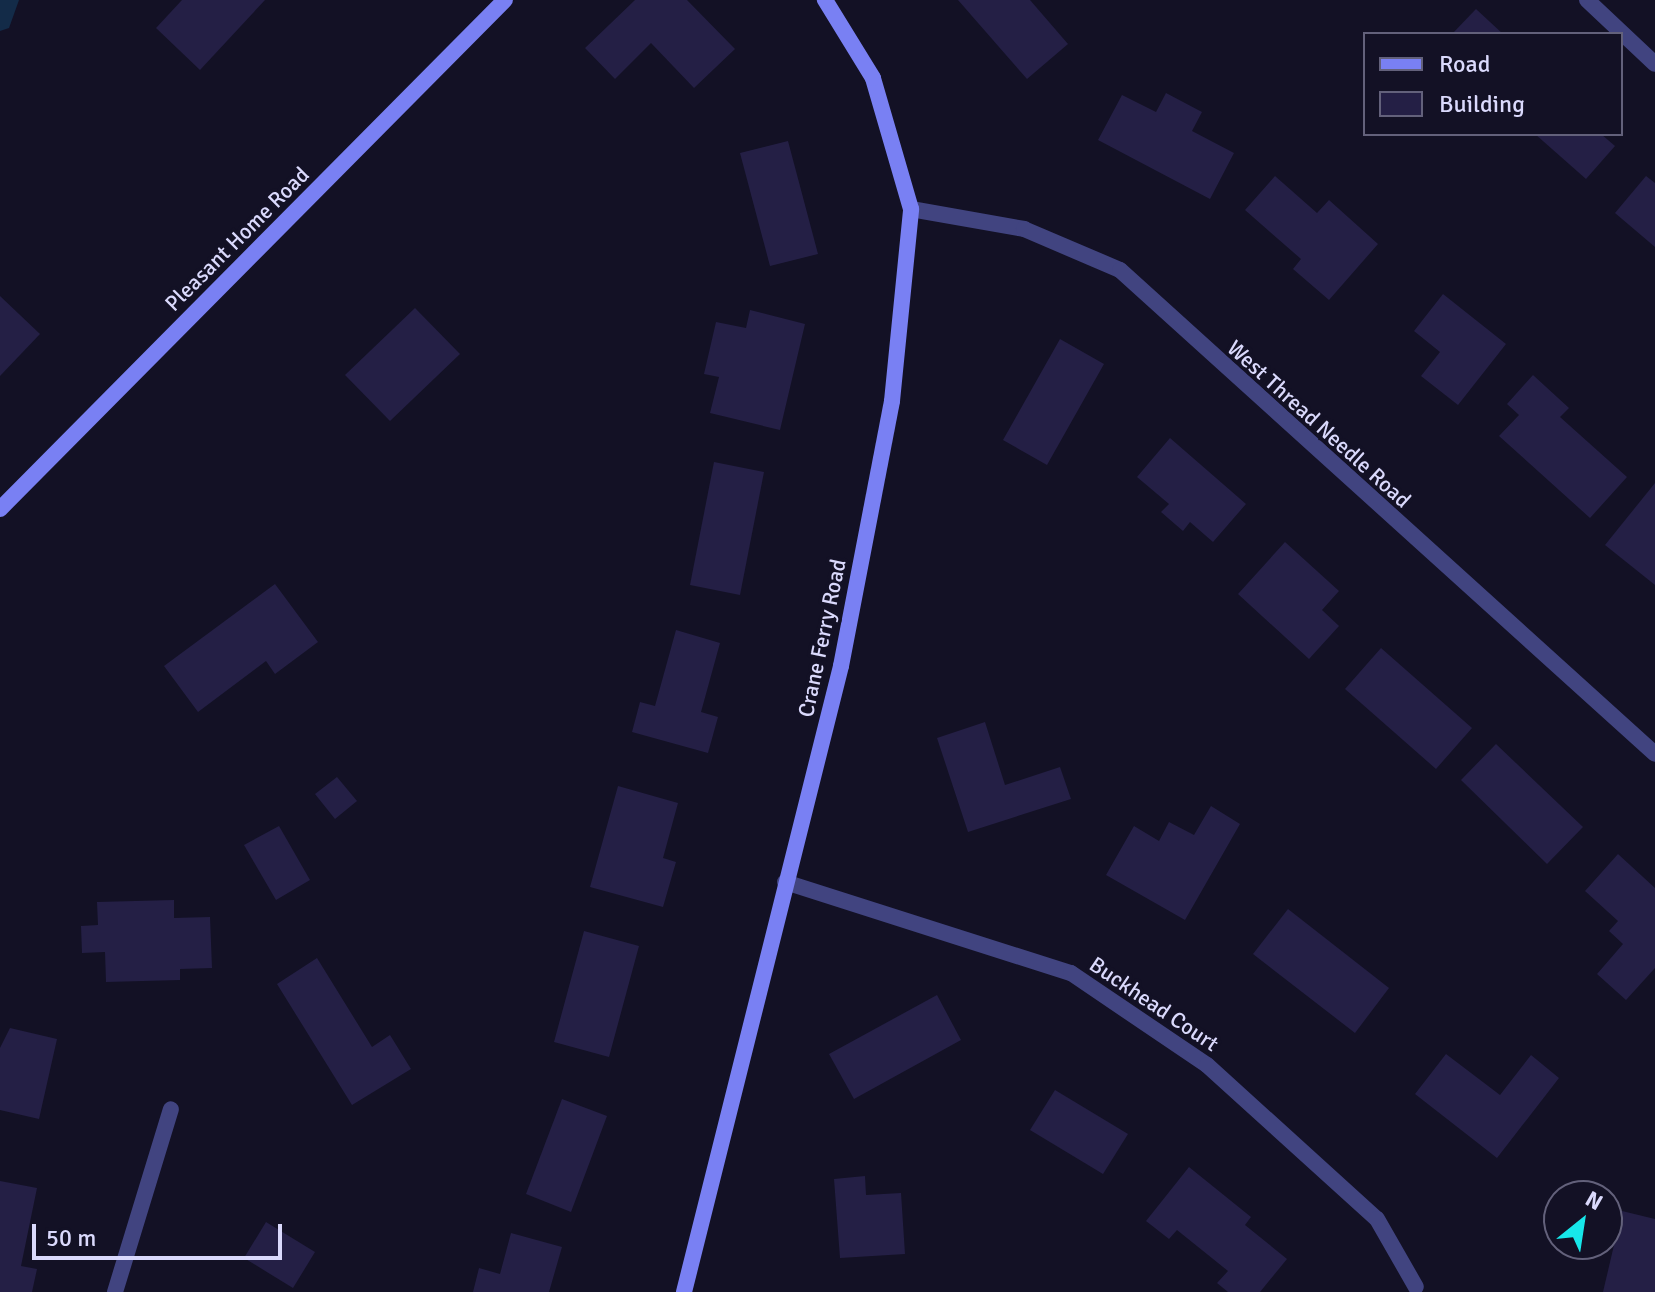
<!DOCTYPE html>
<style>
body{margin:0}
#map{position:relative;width:1655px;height:1292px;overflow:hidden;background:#131125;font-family:Signika,sans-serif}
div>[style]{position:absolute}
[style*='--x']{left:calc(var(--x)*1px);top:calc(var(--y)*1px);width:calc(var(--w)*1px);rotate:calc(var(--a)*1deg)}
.water>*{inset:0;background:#132b48}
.building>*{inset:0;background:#241f45}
.street>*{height:16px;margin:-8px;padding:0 8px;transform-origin:8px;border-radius:8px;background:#414480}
.secondary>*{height:16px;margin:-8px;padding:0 8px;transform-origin:8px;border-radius:8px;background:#7980f3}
span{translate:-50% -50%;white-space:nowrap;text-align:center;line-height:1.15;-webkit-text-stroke:7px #131125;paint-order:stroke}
.street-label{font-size:22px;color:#dad9fc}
.legend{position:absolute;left:1363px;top:32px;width:260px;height:104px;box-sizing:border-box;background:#131125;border:2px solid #63617b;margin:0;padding:10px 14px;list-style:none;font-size:24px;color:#dad9fc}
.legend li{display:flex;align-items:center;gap:16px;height:40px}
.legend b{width:40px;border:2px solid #63617b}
.north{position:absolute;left:1543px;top:1180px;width:80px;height:80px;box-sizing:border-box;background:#131125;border:2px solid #63617b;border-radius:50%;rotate:30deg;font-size:22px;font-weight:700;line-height:32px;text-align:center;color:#dad9fc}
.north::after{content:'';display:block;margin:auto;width:28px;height:36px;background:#17e7ea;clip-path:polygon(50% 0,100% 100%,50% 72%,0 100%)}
.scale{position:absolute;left:32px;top:1224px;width:250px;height:36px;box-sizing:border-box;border:4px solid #dad9fc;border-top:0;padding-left:10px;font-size:24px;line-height:28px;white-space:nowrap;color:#dad9fc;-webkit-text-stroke:6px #131125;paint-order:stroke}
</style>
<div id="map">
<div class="water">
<div style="clip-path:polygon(0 0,19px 0,9px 28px,0 31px)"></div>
</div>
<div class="building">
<div style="clip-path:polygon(182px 0,265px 0,200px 70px,156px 28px)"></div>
<div style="clip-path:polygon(635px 0,687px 0,735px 49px,694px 88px,651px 43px,615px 79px,585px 48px)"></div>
<div style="clip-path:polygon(958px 0,1030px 0,1068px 44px,1027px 79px)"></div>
<div style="clip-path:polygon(1476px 9px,1503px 34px,1452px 34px)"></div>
<div style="clip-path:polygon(1166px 93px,1202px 112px,1192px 131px,1234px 153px,1210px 199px,1098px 140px,1122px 95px,1156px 112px)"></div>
<div style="clip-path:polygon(1535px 134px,1601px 134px,1615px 146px,1586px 179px)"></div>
<div style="clip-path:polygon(788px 141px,818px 254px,770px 266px,740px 153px)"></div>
<div style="clip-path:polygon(1275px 176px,1317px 213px,1329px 200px,1378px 244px,1329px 300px,1293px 269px,1301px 259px,1245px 210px)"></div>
<div style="clip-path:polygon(1646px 176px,1655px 183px,1655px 247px,1615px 213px)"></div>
<div style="clip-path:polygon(1443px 294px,1506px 344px,1458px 405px,1421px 376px,1440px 352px,1414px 331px)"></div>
<div style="clip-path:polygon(0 296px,40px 334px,0 376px)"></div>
<div style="clip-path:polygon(415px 308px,460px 354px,390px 421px,345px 375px)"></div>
<div style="clip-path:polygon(750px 310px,805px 324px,780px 430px,710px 413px,719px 377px,704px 374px,716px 322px,746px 328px)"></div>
<div style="clip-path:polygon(1060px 339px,1104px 364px,1047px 465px,1003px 440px)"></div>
<div style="clip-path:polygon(1533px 375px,1569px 408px,1560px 417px,1627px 477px,1590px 518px,1499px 436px,1519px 415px,1507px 404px)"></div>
<div style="clip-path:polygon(1170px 438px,1246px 504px,1213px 542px,1190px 522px,1183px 531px,1161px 512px,1169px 504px,1137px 477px)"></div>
<div style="clip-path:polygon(714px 462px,764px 472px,740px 595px,690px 585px)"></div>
<div style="clip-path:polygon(1655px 483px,1655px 585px,1605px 545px)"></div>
<div style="clip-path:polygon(1285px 542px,1339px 591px,1322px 610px,1339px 626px,1309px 659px,1238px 594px)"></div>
<div style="clip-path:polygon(275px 584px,318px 642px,275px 674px,266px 661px,198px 712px,164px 666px)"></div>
<div style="clip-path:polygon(676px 630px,720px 643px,701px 712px,718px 717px,708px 753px,632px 732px,640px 702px,655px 706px)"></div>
<div style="clip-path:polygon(1381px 648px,1472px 728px,1436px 769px,1345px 689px)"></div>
<div style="clip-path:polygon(985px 722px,1005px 785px,1060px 767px,1071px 799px,968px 832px,937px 738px)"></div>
<div style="clip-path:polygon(1496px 744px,1583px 827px,1547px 864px,1461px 780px)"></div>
<div style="clip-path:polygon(337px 777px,357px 801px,335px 819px,315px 794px)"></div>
<div style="clip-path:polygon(618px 786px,678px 803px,663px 858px,676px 862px,663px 907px,590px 887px)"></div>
<div style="clip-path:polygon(1211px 806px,1240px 824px,1185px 920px,1106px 875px,1134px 826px,1159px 841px,1169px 822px,1194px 835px)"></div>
<div style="clip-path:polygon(279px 826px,310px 880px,276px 900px,244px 845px)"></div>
<div style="clip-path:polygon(1618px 854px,1655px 888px,1655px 968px,1626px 1000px,1597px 974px,1623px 944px,1609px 931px,1618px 921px,1585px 891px)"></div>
<div style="clip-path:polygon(174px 900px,174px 918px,210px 917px,212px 968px,180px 969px,180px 980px,106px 982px,105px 952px,82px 953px,81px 926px,98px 925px,97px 902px)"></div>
<div style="clip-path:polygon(1288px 909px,1389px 988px,1355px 1033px,1253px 954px)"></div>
<div style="clip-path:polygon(584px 931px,639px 946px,609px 1057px,554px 1042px)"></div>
<div style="clip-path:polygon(317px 958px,372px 1047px,390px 1035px,411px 1069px,352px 1105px,277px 984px)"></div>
<div style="clip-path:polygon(937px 995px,961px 1040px,854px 1099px,829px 1054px)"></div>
<div style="clip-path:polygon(10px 1028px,57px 1039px,39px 1119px,0 1110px,0 1048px)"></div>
<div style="clip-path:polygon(1446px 1054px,1500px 1095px,1531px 1055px,1559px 1078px,1497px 1158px,1415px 1094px)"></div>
<div style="clip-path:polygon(1055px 1090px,1128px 1134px,1103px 1174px,1030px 1130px)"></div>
<div style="clip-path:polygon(562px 1099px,607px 1116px,571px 1212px,526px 1194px)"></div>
<div style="clip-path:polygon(1189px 1167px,1251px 1217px,1245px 1225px,1287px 1259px,1260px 1292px,1228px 1292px,1217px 1283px,1228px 1271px,1177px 1230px,1169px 1239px,1146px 1221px)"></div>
<div style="clip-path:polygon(865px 1176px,866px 1195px,901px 1193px,905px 1254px,840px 1258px,834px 1179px)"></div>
<div style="clip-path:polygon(0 1181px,37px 1188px,21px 1266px,37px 1269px,32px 1292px,0 1292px)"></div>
<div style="clip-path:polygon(1622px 1211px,1655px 1219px,1655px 1292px,1603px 1292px)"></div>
<div style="clip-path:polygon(266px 1222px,315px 1252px,293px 1288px,244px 1258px)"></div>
<div style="clip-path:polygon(511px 1233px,562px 1247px,549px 1292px,473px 1292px,479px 1268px,500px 1274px)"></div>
</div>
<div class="street">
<div style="--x:1587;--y:0;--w:93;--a:43.3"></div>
<div style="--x:911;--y:209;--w:115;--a:10"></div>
<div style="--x:1024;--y:229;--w:104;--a:23.1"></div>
<div style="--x:1120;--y:270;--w:721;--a:42.13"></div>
<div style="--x:785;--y:882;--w:300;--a:17.7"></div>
<div style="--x:1071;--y:973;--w:164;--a:34.1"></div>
<div style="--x:1207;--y:1065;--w:229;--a:42.2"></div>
<div style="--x:1377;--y:1219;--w:78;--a:60.2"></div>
<div style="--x:115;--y:1292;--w:191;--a:-73"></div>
</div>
<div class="secondary">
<div style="--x:0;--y:509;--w:717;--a:-45.23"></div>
<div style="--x:684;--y:1292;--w:645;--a:-75.92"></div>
<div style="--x:841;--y:666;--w:270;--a:-79.1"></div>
<div style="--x:892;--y:401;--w:193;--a:-84.3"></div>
<div style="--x:911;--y:209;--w:136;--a:-106.2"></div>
<div style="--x:873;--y:78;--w:92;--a:-121.6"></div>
</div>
<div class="street-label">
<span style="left:237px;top:239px;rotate:-45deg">Pleasant Home Road</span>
<span style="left:1319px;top:424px;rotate:42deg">West Thread Needle Road</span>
<span style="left:822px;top:638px;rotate:-78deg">Crane Ferry Road</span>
<span style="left:1154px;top:1004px;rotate:34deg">Buckhead Court</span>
</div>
<ul class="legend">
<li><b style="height:10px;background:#7980f3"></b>Road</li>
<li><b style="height:22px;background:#241f45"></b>Building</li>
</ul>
<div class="north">N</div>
<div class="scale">50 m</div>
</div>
